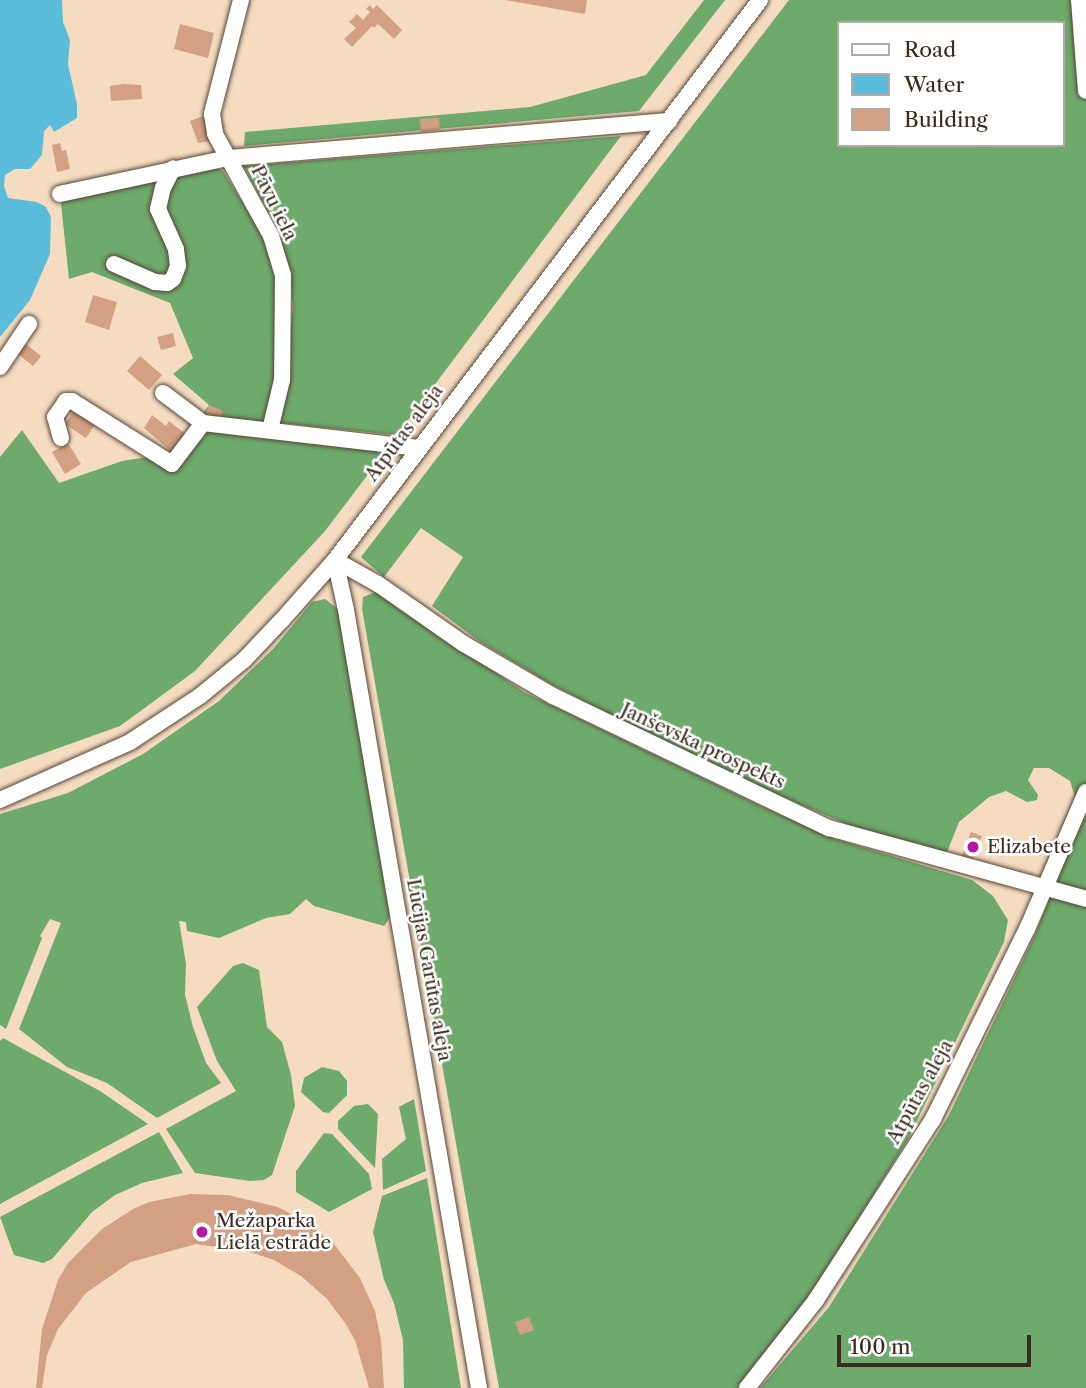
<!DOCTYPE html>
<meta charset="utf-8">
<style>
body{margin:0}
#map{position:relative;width:1086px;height:1388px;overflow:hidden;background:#f5dcc1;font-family:"Libre Caslon Text",serif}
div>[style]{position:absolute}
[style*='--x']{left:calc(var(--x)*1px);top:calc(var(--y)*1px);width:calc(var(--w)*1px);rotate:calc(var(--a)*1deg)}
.forest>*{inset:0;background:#6daa6c}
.water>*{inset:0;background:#5bbdd9}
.building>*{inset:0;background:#d3a083}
.roads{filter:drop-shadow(0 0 2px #574536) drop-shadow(0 0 2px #574536)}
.minor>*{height:16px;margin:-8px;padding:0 8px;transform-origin:8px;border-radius:8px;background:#fff}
.dots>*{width:19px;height:19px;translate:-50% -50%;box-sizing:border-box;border:4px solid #fff;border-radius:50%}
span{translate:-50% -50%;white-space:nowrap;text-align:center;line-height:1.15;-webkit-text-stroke:5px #fff;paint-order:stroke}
.street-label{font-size:19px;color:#3b2a1e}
.poi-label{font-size:19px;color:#3b2a1e}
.left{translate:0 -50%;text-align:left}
.legend{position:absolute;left:837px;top:21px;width:228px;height:126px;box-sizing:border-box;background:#fff;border:2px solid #b1aaa5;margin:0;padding:9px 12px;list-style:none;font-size:21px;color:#3b2a1e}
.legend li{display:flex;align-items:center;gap:14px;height:35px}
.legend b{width:35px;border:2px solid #b1aaa5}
.scale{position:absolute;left:837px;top:1335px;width:194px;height:32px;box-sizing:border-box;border:4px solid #3b2a1e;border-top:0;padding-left:9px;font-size:21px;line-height:24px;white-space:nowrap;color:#3b2a1e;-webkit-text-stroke:5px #fff;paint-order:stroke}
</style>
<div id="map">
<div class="forest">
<div style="clip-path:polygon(704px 0,725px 0,639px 111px,244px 146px,245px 132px,530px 107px,646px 75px)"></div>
<div style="clip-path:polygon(evenodd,789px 0,1086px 0,1086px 1388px,760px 1388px,829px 1307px,949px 1115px,1034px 937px,1054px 887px,1039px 879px,1075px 796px,1070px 781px,1049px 768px,1034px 768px,1028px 780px,1038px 795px,1037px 800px,1027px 802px,1006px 791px,989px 797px,959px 822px,946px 855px,866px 832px,773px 793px,626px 723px,551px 684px,479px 641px,432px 606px,463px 557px,421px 528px,384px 577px,361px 557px,789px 0,839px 23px,1063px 23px,1063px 145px,839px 145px,839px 23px)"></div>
<div style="clip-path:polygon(621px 136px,397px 435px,280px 423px,293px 308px,290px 275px,280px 235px,244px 166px)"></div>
<div style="clip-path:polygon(212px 165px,223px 171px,266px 241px,275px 281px,278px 359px,265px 423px,226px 420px,224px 434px,385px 452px,325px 531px,195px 671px,120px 726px,0 769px,0 457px,22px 430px,59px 483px,122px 461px,173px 453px,209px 405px,173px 374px,193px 358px,170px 303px,92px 272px,69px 279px,60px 194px)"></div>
<div style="clip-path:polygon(376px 592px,524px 692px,765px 808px,835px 839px,972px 880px,993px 896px,1008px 920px,1004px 942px,908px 1139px,809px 1299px,738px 1388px,499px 1388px,362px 609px,363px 597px)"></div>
<div style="clip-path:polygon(325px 599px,338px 609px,391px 916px,384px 926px,314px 906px,306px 899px,290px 914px,266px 918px,219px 938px,187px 931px,186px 922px,179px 921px,186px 964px,185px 995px,193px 1027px,206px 1063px,221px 1083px,157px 1118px,107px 1083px,67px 1067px,19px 1029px,61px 923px,50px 919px,40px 936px,42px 938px,6px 1029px,0 1025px,0 814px,68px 793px,143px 754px,219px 701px,273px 649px,312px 602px)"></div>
<div style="clip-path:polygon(243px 963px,259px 970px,267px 1027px,282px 1042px,291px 1075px,295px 1106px,272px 1175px,264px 1180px,250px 1181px,195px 1173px,166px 1129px,236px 1091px,217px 1061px,197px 1007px,233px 966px)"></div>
<div style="clip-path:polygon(3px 1038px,100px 1091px,148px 1124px,0 1204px,0 1041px)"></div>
<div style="clip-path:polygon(322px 1067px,339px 1071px,347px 1081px,347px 1095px,329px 1113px,323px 1112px,301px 1092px,304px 1078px)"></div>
<div style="clip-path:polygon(414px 1099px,426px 1171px,383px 1190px,382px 1159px,406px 1139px,399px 1107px)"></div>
<div style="clip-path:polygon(368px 1104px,378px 1114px,375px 1168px,338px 1129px,338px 1121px,354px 1106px)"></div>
<div style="clip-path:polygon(159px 1132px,183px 1173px,142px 1183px,115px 1195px,92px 1212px,52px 1259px,43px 1263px,14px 1255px,0 1217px)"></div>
<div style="clip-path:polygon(324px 1133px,332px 1134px,369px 1174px,372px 1189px,329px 1212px,296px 1192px,296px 1171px)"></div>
<div style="clip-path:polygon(427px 1178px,461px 1388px,404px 1388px,403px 1340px,394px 1303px,384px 1280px,373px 1232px,382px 1196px)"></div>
</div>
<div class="water">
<div style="clip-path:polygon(0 0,62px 0,63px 22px,70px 40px,68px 64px,77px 104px,77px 118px,54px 132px,50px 125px,44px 131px,42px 155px,30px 169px,15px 169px,5px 175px,4px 186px,8px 198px,37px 202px,46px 207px,51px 217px,50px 254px,30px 300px,0 337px)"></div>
</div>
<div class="building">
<div style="clip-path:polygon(505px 0,587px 0,585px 14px)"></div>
<div style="clip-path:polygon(370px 5px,373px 9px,377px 5px,402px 30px,394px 39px,378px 24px,374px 28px,372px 26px,352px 47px,344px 39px,356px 28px,349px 22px,357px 14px,363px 20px,370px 12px,366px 9px)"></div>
<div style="clip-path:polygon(180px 24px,214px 33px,208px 58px,174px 49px)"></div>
<div style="clip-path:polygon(123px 84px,141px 85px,142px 99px,111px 101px,110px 86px)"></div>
<div style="clip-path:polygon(203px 116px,211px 141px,198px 143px,190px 121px)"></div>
<div style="clip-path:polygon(439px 118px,440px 130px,421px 132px,420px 119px)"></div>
<div style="clip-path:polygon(60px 143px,62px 151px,66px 150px,70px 169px,57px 172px,52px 145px)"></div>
<div style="clip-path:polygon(93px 295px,117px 302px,109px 330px,85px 322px)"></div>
<div style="clip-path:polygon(173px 333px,176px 346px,161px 350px,157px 337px)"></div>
<div style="clip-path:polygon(26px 344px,41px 356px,33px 366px,18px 354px)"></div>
<div style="clip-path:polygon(140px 356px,162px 375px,149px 390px,127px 371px)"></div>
<div style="clip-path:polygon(209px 405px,223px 411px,218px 422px,205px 415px)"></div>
<div style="clip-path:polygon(76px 407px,98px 420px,86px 438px,65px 424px)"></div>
<div style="clip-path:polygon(152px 415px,166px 426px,169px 421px,187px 435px,173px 453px,144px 428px)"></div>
<div style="clip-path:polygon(68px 443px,81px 464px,65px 474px,52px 452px)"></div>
<div style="clip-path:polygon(971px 832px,982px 836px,972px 862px,961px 858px)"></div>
<div style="clip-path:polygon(190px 1194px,228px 1195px,278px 1207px,304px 1221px,334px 1244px,360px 1278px,375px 1311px,381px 1340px,384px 1388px,369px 1388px,355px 1340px,345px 1323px,327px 1299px,301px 1276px,274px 1260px,250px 1252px,196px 1244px,131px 1262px,86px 1293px,58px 1329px,47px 1355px,42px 1388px,36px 1388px,42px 1329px,58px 1280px,68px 1263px,102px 1229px,133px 1209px,149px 1202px)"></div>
<div style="clip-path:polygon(529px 1317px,534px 1330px,520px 1335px,515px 1322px)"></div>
</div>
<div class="roads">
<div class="minor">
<div style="--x:241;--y:0;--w:118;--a:104.3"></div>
<div style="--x:212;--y:114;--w:20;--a:81"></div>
<div style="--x:215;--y:134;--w:116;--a:61.2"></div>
<div style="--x:271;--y:236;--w:41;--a:72.9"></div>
<div style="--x:283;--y:275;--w:105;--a:90.5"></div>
<div style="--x:282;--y:380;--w:51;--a:103.5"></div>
<div style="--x:1079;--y:0;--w:91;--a:85.6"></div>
<div style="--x:60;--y:194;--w:172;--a:-12.1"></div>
<div style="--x:228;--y:158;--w:443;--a:-4.8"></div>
<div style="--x:114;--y:264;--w:45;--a:23.7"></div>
<div style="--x:155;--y:282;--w:12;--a:5"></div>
<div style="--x:167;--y:283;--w:7;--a:-34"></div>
<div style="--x:173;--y:279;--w:14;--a:-69"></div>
<div style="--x:178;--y:266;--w:17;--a:-97"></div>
<div style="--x:176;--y:249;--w:44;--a:-114.2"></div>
<div style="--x:158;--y:209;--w:22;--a:-77"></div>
<div style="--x:163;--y:188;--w:22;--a:-63"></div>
<div style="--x:0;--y:367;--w:52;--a:-56"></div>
<div style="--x:163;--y:393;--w:50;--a:36.9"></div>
<div style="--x:203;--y:423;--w:217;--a:6.6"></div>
<div style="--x:61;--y:438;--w:22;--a:-106"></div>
<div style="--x:55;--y:417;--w:19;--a:-55"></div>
<div style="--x:66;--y:401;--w:6;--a:0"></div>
<div style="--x:72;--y:401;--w:118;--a:32.2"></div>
<div style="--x:172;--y:464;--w:51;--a:-52.9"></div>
<div style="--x:335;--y:560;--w:51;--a:77.6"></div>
<div style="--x:346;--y:610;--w:789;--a:80.3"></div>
<div style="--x:335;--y:560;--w:49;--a:29.2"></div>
<div style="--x:378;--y:584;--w:105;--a:34.9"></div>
<div style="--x:464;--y:644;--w:103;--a:30.3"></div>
<div style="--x:553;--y:696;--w:306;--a:25.6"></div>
<div style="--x:829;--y:828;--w:267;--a:15.4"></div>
<div style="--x:0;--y:800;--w:142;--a:-24"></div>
<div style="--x:130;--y:742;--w:84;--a:-33.3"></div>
<div style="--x:200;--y:696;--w:57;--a:-39.3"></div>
<div style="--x:244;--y:660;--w:55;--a:-46.5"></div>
<div style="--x:282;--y:620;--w:80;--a:-48.5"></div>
<div style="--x:335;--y:560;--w:703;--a:-52.8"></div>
<div style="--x:747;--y:1388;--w:112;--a:-51.9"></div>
<div style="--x:816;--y:1300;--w:216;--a:-57.1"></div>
<div style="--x:933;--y:1119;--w:212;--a:-63.7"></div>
<div style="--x:1027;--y:929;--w:149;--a:-66.7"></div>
</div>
</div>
<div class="dots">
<div style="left:973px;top:847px;background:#b5179e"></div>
<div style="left:202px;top:1232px;background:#b5179e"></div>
</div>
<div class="street-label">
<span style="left:274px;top:203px;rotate:64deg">Pāvu iela</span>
<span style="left:404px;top:433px;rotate:-53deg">Atpūtas aleja</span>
<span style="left:703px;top:746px;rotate:25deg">Janševska prospekts</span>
<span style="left:429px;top:970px;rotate:80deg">Lūcijas Garūtas aleja</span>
<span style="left:920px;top:1092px;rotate:-61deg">Atpūtas aleja</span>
</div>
<div class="poi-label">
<span class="left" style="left:987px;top:847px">Elizabete</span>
<span class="left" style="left:216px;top:1232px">Mežaparka<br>Lielā estrāde</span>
</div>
<ul class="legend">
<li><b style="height:9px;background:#fff"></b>Road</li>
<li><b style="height:19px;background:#5bbdd9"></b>Water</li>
<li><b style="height:19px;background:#d3a083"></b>Building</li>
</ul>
<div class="scale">100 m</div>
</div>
